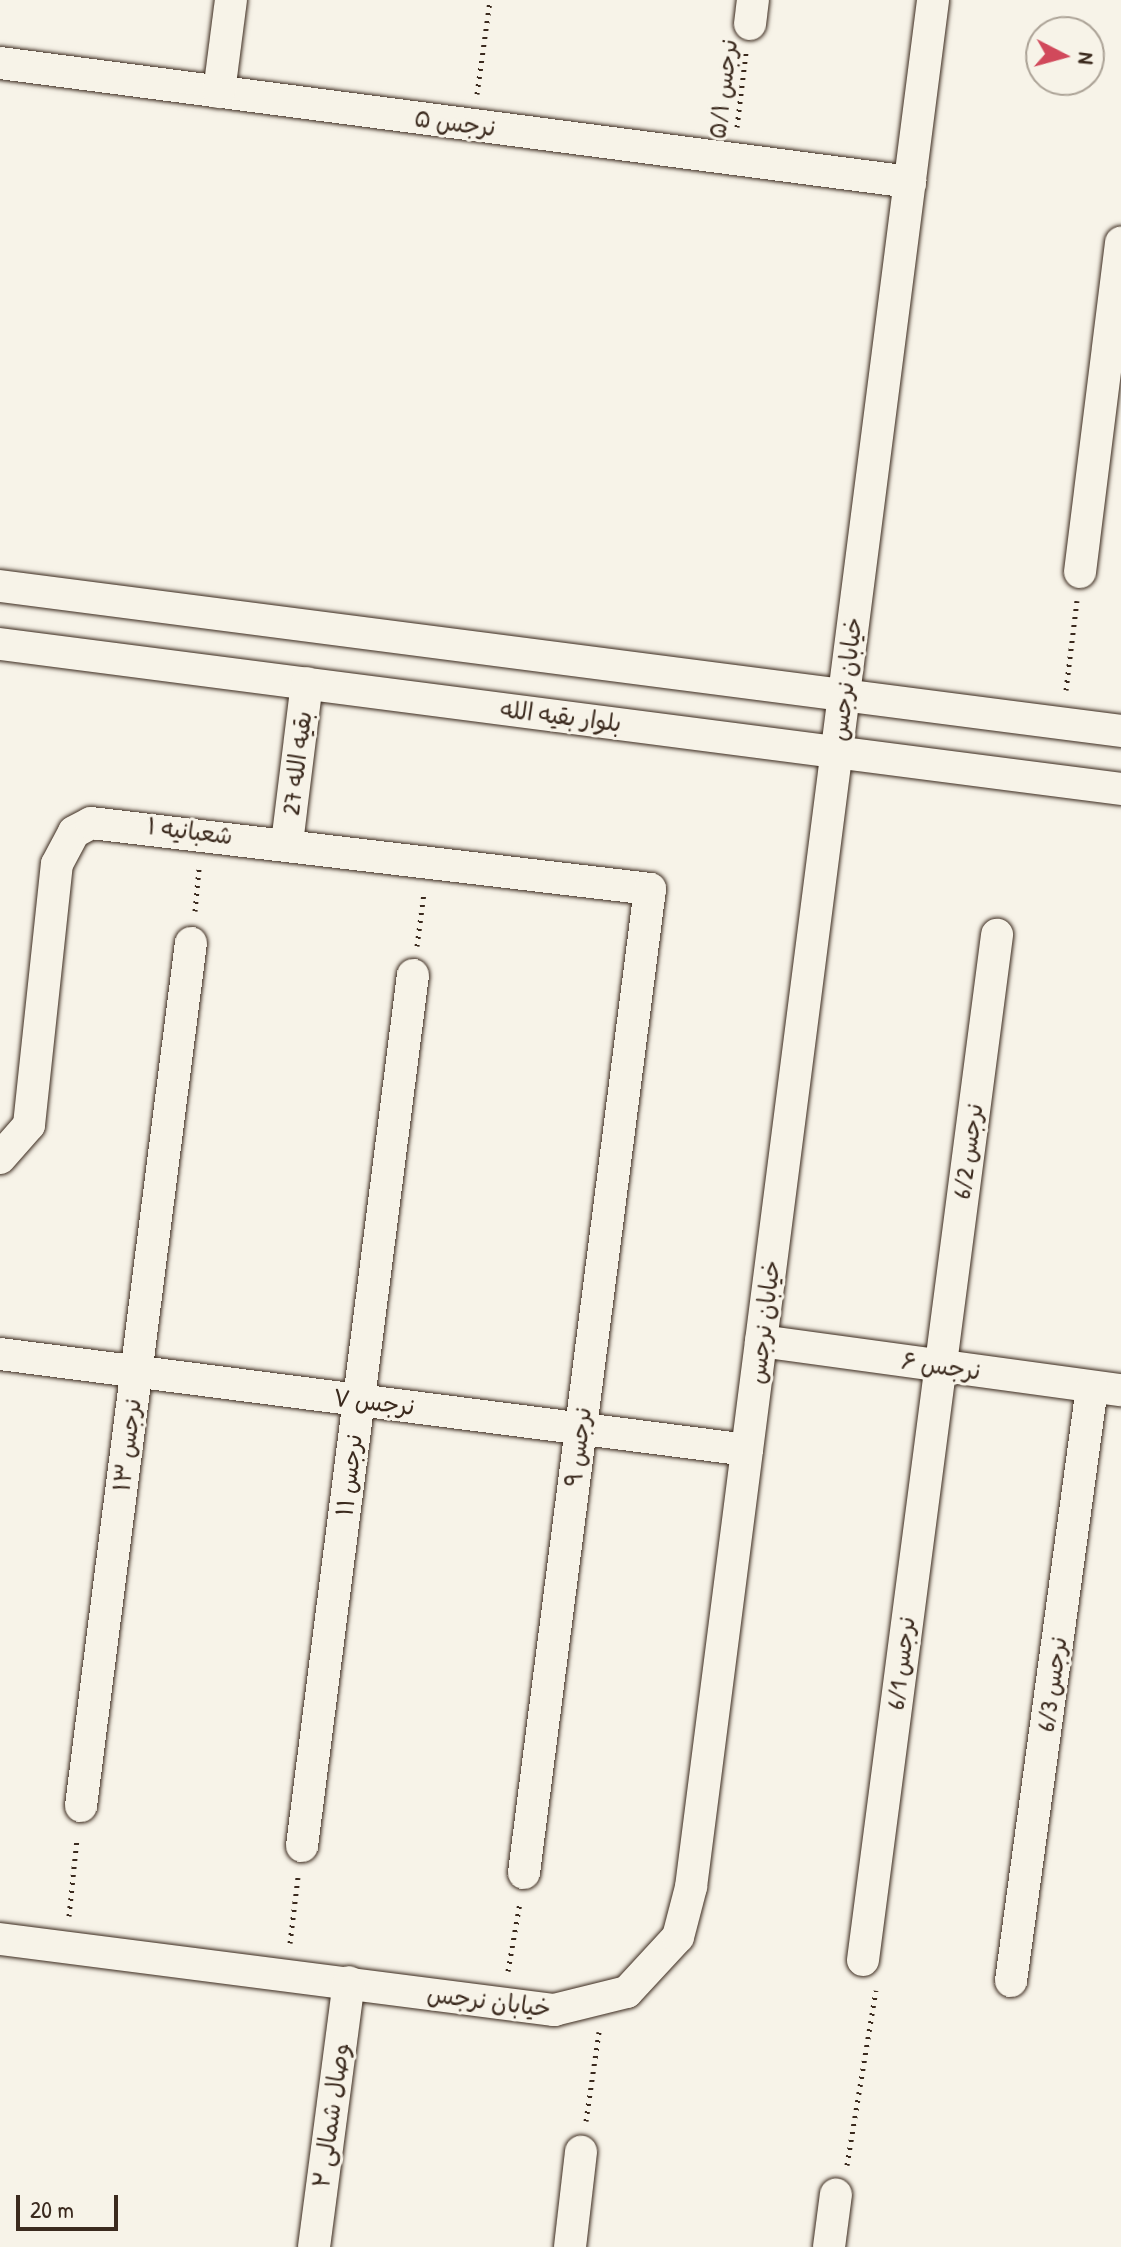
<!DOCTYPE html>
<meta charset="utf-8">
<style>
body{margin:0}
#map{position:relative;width:1121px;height:2247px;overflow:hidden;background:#f7f3e8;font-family:"Patrick Hand","Playpen Sans Arabic",sans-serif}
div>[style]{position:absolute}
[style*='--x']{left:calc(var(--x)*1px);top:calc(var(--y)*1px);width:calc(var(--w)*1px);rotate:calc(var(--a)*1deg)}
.path>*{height:5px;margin-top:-2.5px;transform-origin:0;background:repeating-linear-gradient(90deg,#3b2a1e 0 2px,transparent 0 8px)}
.roads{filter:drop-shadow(0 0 2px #3b2a1e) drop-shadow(0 0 2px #3b2a1e)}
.minor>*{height:32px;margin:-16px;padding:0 16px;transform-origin:16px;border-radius:16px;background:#f7f3e8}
span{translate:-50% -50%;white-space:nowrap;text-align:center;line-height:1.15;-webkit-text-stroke:6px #f7f3e8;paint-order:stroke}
.street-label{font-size:24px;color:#3b2a1e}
.north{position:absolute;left:1025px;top:16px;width:80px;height:80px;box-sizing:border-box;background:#f7f3e8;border:2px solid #aca397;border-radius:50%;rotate:96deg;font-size:22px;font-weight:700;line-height:32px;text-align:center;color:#3b2a1e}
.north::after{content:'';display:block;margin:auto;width:28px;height:36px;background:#d1495b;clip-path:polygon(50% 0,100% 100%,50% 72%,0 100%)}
.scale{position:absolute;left:16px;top:2195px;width:102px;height:36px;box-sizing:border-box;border:4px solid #3b2a1e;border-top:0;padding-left:10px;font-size:24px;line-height:28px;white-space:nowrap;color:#3b2a1e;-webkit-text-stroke:6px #f7f3e8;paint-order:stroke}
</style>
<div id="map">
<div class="path">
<div style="--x:477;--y:94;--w:95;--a:-82.1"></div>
<div style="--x:737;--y:127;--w:75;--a:-83.1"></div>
<div style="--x:1066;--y:690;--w:90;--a:-83"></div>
<div style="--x:195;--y:911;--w:42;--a:-84.6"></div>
<div style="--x:417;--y:946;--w:53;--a:-82.5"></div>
<div style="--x:69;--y:1916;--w:77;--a:-84.1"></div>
<div style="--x:290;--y:1943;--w:66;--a:-83.1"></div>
<div style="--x:508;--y:1971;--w:70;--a:-80.1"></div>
<div style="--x:586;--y:2121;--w:90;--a:-81.7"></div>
<div style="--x:847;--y:2165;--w:177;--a:-80.6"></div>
</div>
<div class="roads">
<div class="minor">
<div style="--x:750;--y:24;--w:24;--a:-83"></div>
<div style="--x:0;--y:63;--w:918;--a:7.45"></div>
<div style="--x:219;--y:92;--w:93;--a:-82.6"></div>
<div style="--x:1080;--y:572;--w:332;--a:-82.9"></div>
<div style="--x:0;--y:586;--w:1130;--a:7.37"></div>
<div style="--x:0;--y:644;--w:1130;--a:7.37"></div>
<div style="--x:287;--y:843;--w:161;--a:-82.9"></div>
<div style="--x:0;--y:1158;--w:44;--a:-48.7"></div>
<div style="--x:29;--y:1125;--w:262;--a:-83.9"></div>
<div style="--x:57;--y:864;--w:36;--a:-62"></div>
<div style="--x:74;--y:832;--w:19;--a:-28"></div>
<div style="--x:91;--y:823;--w:563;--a:6.73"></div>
<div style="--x:650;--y:889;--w:992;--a:97.3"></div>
<div style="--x:761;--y:1341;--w:363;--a:7.8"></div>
<div style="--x:0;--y:1354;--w:753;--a:7.32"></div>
<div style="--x:81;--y:1806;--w:870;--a:-82.74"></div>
<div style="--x:302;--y:1846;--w:878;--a:-82.74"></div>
<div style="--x:0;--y:1939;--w:559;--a:7.3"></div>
<div style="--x:554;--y:2010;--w:75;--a:-13.9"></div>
<div style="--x:627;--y:1992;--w:75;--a:-47.2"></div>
<div style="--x:678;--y:1937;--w:52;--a:-75.4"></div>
<div style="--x:691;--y:1887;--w:1902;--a:-82.69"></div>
<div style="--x:863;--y:1960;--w:1034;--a:-82.55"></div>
<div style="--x:1011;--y:1981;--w:599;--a:-82.23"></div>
<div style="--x:314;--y:2247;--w:267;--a:-82.5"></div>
<div style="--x:570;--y:2247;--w:96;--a:-83.4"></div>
<div style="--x:829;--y:2247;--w:53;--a:-82.5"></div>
</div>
</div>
<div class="street-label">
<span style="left:723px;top:89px;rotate:-83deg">نرجس ۵/۱</span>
<span style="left:455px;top:123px;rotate:7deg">نرجس ۵</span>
<span style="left:846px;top:679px;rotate:-83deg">خیابان نرجس</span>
<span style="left:561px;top:716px;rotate:7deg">بلوار بقیه الله</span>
<span style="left:297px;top:763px;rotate:-83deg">بقیه الله 27</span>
<span style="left:190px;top:831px;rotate:7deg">شعبانیه ۱</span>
<span style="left:968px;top:1151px;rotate:-82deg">نرجس 6/2</span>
<span style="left:764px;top:1322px;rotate:-83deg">خیابان نرجس</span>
<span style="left:941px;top:1366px;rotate:8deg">نرجس ۶</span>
<span style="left:374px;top:1402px;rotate:7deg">نرجس ۷</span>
<span style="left:127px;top:1445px;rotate:-83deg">نرجس ۱۳</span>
<span style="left:578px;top:1447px;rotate:-83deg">نرجس ۹</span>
<span style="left:349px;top:1475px;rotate:-83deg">نرجس ۱۱</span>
<span style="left:901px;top:1663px;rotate:-83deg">نرجس 6/1</span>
<span style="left:1052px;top:1684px;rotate:-82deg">نرجس 6/3</span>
<span style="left:489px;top:2001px;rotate:7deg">خیابان نرجس</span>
<span style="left:331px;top:2115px;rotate:-82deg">وصال شمالی ۲</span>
</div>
<div class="north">N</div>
<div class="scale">20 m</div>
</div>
